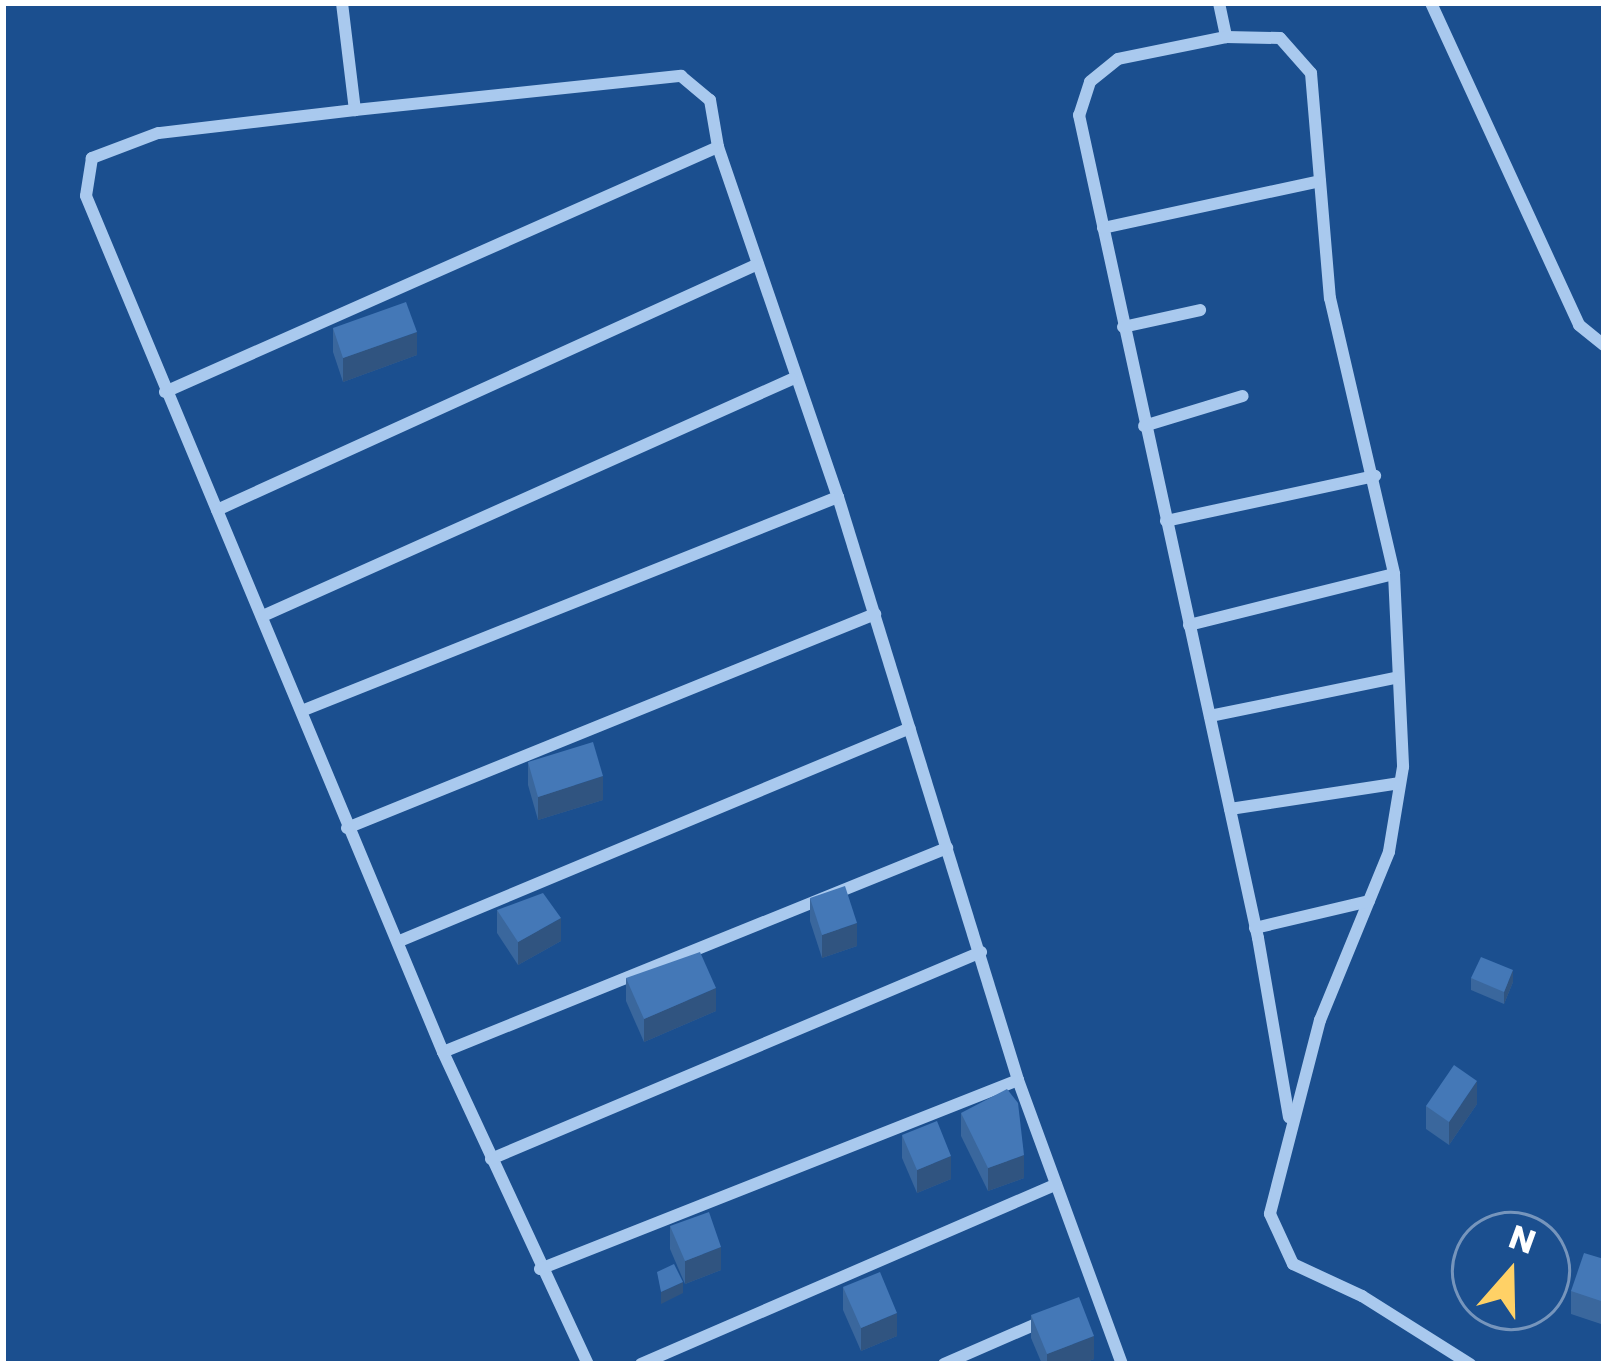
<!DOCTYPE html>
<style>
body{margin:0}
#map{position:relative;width:1607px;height:1367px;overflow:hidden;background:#1b4f8f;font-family:Poppins,sans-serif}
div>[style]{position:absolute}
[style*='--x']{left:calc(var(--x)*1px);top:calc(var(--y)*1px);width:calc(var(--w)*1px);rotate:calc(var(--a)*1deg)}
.minor>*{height:12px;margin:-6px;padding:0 6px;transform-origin:6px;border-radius:6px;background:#a9c9ee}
.wall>*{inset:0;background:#3a679d}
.shaded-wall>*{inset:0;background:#305480}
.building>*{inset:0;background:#4478b7}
span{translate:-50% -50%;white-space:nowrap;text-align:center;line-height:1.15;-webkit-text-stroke:12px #1b4f8f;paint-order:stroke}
.frame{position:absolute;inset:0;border:6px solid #fff;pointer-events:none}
.north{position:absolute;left:1451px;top:1211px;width:120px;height:120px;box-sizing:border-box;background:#1b4f8f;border:3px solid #7695bc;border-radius:50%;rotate:20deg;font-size:33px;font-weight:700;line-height:48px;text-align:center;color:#fff}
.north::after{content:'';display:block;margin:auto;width:42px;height:54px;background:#ffd166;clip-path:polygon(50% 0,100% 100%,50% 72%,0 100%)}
</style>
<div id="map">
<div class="minor">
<div style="--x:342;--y:3;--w:108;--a:83.1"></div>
<div style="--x:355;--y:110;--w:328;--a:-6"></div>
<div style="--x:681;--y:76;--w:38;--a:40"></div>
<div style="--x:710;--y:100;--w:48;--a:80.3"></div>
<div style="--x:718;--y:147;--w:370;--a:71.1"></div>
<div style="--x:838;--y:497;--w:610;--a:72.84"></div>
<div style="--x:1018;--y:1080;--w:302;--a:69.9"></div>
<div style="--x:1219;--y:3;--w:35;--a:78"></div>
<div style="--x:1226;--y:37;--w:110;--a:168.5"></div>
<div style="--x:1118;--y:59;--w:36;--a:141"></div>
<div style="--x:1090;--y:82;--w:35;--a:108"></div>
<div style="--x:1079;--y:115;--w:842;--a:77.73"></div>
<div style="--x:1258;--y:938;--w:182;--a:80.2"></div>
<div style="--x:1431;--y:3;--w:354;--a:65.3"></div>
<div style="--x:1579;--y:325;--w:32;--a:39"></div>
<div style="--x:1226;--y:37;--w:54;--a:1.1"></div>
<div style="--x:1280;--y:38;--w:47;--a:48.5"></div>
<div style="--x:1311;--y:73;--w:226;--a:85.2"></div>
<div style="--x:1330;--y:298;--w:283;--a:76.9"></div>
<div style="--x:1394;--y:574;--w:193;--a:87.3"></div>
<div style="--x:1403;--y:767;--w:86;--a:99.4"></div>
<div style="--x:1389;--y:852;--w:182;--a:112.3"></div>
<div style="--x:1320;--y:1020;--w:200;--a:104.5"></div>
<div style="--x:1270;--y:1214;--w:55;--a:65.3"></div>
<div style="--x:1293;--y:1264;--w:76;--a:24.9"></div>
<div style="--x:1362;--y:1296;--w:128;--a:32.2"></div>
<div style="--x:355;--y:110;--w:198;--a:173.3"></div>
<div style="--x:158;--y:133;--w:71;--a:159.3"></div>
<div style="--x:92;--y:158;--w:38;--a:99"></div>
<div style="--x:86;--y:196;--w:927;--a:67.36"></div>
<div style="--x:443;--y:1052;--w:344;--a:65.1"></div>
<div style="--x:1103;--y:228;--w:222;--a:-12.2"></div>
<div style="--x:1123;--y:327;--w:79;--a:-12.4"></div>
<div style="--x:165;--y:392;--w:605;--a:-23.9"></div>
<div style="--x:1144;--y:426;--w:103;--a:-16.9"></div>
<div style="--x:217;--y:510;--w:594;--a:-24.45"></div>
<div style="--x:1166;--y:521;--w:214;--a:-12.2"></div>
<div style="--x:265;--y:615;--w:577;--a:-24.12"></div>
<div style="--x:1189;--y:625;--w:211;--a:-14"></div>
<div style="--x:304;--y:710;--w:575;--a:-21.75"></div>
<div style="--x:1210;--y:716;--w:189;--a:-11.6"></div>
<div style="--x:1230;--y:809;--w:172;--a:-8.7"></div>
<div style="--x:347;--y:828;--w:570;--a:-22.06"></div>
<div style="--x:1255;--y:928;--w:117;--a:-13.3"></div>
<div style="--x:402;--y:940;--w:550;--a:-22.65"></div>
<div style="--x:443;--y:1052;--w:544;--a:-22.04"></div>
<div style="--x:491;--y:1159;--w:532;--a:-22.9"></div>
<div style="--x:540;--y:1269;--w:514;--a:-21.57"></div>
<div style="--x:641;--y:1364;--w:452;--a:-23.4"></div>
<div style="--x:944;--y:1364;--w:108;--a:-23.5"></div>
</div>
<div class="wall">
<div style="clip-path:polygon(333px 328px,417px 355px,343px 382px,333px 352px)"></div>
<div style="clip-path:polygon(528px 762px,603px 800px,538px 820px,528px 785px)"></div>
<div style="clip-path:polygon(810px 898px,857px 946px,822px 958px,810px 921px)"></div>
<div style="clip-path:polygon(497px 910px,561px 941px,518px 965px,497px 933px)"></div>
<div style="clip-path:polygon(626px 978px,716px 1011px,644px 1042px,626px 1001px)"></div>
<div style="clip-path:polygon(1471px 978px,1513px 982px,1504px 1004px,1471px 990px)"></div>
<div style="clip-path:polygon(1477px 1104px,1449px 1145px,1426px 1129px,1426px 1106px)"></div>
<div style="clip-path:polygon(961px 1113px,1024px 1178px,988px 1191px,961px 1136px)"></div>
<div style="clip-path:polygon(902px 1135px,951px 1179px,917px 1193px,902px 1158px)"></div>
<div style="clip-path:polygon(670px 1226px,721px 1270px,685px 1284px,670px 1249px)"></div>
<div style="clip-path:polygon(1604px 1259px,1604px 1325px,1571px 1314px,1571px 1291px)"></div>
<div style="clip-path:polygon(1566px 1273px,1556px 1301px,1547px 1298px,1547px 1277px)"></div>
<div style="clip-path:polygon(843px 1287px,897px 1336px,861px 1351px,843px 1310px)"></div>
<div style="clip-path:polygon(1031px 1315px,1094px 1359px,1082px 1364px,1042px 1364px,1031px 1338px)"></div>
</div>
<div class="shaded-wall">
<div style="clip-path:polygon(417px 332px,417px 355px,343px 382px,343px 358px)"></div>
<div style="clip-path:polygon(603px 776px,603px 800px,538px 820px,538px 797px)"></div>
<div style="clip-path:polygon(561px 918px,561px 941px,518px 965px,518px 942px)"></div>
<div style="clip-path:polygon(857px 923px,857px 946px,822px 958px,822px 935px)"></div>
<div style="clip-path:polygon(1513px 970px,1513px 982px,1504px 1004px,1504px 992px)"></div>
<div style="clip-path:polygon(716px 988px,716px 1011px,644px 1042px,644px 1019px)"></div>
<div style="clip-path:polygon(1477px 1081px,1477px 1104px,1449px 1145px,1449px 1122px)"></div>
<div style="clip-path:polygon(1024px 1155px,1024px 1178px,988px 1191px,988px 1168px)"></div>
<div style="clip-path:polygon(951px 1156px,951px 1179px,917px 1193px,917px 1170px)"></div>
<div style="clip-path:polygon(721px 1247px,721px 1270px,685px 1284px,685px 1261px)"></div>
<div style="clip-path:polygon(1566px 1261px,1566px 1273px,1556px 1301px,1556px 1289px)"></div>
<div style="clip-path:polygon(683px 1282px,683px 1293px,661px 1304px,661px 1292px)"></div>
<div style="clip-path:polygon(897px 1313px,897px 1336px,861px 1351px,861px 1328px)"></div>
<div style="clip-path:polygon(1094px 1336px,1094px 1359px,1082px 1364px,1047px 1364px,1047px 1354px)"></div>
</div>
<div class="building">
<div style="clip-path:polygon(406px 302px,417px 332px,343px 358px,333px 328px)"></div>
<div style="clip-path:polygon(593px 742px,603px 776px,538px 797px,528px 762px)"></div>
<div style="clip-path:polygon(845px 886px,857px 923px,822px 935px,810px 898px)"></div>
<div style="clip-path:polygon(543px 893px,561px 918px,518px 942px,497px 910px)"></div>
<div style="clip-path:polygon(700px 952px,716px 988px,644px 1019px,626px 978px)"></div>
<div style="clip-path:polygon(1481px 957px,1513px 970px,1504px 992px,1471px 978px)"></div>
<div style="clip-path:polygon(1454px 1065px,1477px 1081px,1449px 1122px,1426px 1106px)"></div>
<div style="clip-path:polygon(1007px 1089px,1018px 1103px,1024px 1155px,988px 1168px,961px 1113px)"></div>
<div style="clip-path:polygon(937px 1121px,951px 1156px,917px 1170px,902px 1135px)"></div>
<div style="clip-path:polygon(709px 1212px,721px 1247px,685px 1261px,670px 1226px)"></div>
<div style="clip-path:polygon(1584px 1253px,1604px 1259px,1604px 1302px,1571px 1291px)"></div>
<div style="clip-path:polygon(1554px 1257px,1566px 1261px,1556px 1289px,1547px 1286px,1547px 1277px)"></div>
<div style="clip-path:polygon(674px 1264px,683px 1282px,661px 1292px,657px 1272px)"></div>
<div style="clip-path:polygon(880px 1272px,897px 1313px,861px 1328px,843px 1287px)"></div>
<div style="clip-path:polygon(1079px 1297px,1094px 1336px,1047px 1354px,1031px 1315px)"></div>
</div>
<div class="frame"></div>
<div class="north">N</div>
</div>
